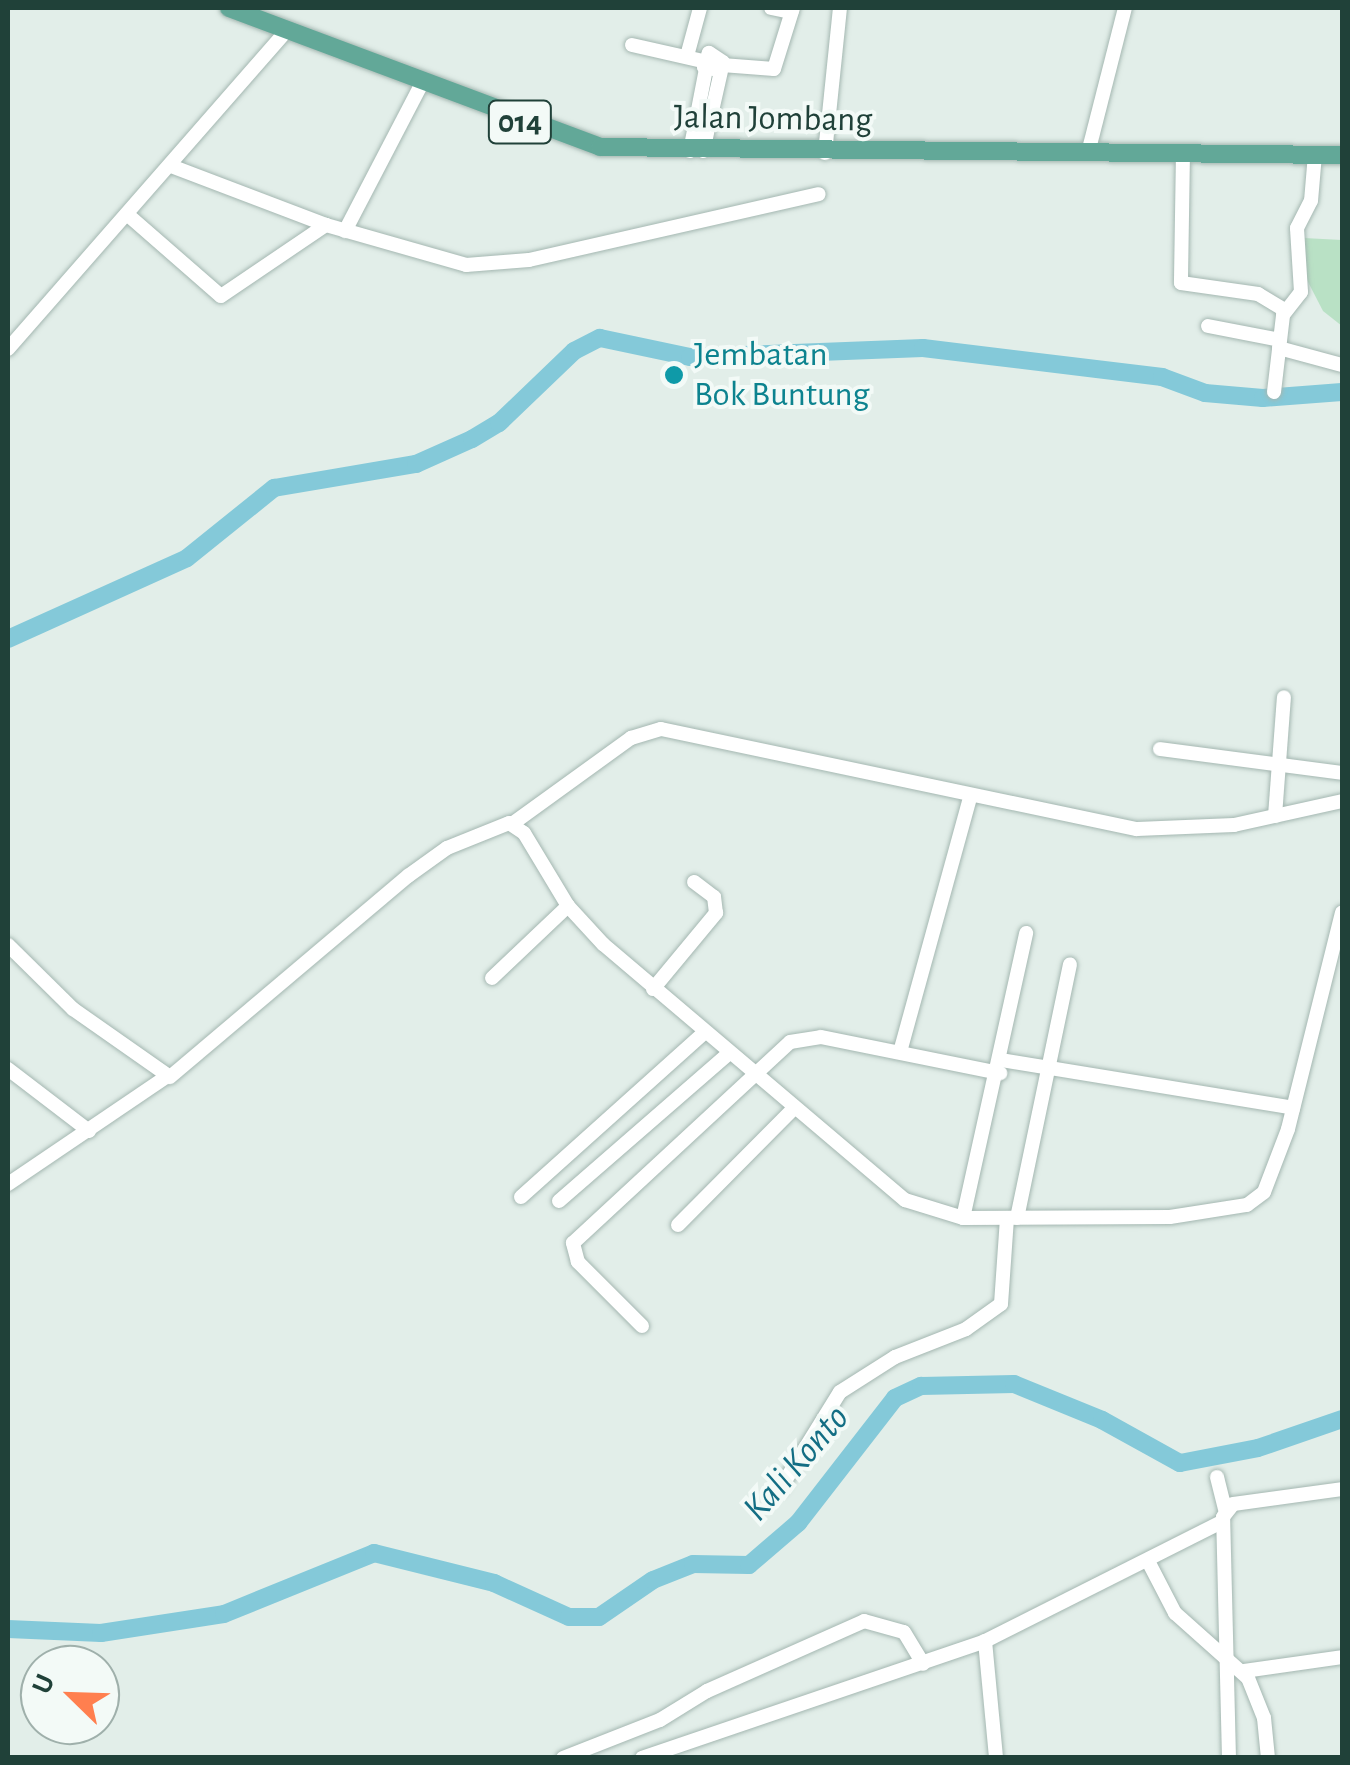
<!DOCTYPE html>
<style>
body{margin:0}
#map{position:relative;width:1350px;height:1765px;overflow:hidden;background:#e2eee9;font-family:"Alegreya Sans",sans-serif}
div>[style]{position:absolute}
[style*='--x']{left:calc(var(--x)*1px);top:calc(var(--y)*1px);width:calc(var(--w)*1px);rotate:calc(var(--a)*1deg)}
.green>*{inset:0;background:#b9e1c5}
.river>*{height:18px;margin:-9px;padding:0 9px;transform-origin:9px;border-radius:9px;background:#84c9d9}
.roads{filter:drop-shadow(0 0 2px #a4b7b1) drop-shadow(0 0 2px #a4b7b1)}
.minor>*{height:14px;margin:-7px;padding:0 7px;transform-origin:7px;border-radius:7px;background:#fff}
.major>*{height:18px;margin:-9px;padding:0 9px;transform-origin:9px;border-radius:9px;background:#62a898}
.dots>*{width:28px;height:28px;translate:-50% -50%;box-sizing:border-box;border:5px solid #f3faf7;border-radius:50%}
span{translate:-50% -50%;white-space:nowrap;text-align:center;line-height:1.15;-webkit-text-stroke:8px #f3faf7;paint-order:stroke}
.shield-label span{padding:2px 8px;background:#f3faf7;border:2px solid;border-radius:8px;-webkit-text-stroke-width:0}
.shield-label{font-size:32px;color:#204139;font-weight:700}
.street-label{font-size:35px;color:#204139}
.culture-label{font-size:35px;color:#0d838f}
.left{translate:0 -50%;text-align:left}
.water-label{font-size:38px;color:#136e84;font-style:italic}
.frame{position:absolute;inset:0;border:10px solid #204139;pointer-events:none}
.north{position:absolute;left:20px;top:1645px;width:100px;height:100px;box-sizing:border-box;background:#f3faf7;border:2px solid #9fb0ab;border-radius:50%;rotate:293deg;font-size:28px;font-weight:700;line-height:40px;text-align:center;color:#204139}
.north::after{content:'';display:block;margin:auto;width:35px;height:45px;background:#ff7f4f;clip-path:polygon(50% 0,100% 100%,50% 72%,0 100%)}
</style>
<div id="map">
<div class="green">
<div style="clip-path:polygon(1304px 238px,1342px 240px,1342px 326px,1323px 311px,1307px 280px)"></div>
</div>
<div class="river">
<div style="--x:8;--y:639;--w:196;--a:-24.3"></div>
<div style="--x:187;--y:558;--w:112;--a:-38.8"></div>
<div style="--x:274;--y:488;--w:144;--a:-9.6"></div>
<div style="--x:416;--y:464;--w:61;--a:-24.1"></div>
<div style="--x:472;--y:439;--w:31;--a:-31"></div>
<div style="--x:499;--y:423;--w:104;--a:-43.8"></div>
<div style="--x:574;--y:351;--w:29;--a:-27"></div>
<div style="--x:600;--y:338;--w:92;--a:11.9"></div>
<div style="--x:690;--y:357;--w:233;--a:-2.2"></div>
<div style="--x:923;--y:348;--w:241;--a:6.9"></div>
<div style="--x:1162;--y:377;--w:46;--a:20.4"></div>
<div style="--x:1205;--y:393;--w:58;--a:4.9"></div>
<div style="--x:1263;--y:398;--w:79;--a:-4.3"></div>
<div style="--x:8;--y:1629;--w:93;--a:2.5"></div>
<div style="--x:101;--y:1633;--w:124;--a:-8.8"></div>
<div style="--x:224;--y:1614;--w:162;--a:-22.1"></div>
<div style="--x:374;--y:1553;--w:124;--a:14"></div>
<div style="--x:494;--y:1583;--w:82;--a:24.4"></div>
<div style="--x:569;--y:1617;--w:30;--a:0"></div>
<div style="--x:599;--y:1617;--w:65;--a:-34.4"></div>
<div style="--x:653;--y:1580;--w:43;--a:-21.8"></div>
<div style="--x:693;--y:1564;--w:56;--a:1"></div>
<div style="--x:749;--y:1565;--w:65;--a:-40.6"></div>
<div style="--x:798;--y:1523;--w:158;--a:-52.2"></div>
<div style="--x:895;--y:1398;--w:29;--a:-25"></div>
<div style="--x:921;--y:1386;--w:93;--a:-1.2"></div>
<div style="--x:1014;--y:1384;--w:95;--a:22.2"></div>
<div style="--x:1102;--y:1420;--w:89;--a:28.9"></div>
<div style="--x:1180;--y:1463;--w:79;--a:-10.9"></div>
<div style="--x:1258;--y:1448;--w:89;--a:-19"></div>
</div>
<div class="roads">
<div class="minor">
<div style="--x:771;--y:8;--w:21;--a:11"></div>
<div style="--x:632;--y:45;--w:73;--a:12.7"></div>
<div style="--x:687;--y:56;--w:50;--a:-74.8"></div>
<div style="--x:722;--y:65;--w:52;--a:4.4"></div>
<div style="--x:774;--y:69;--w:64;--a:-72.7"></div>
<div style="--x:690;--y:151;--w:84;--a:-79"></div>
<div style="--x:703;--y:151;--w:91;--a:-77.3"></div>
<div style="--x:723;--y:62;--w:17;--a:-147"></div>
<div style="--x:709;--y:53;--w:15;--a:110"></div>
<div style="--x:704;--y:67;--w:14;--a:12"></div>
<div style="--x:1183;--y:152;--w:131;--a:90.9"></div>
<div style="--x:1181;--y:283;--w:78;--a:8.1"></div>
<div style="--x:1258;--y:294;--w:31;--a:31"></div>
<div style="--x:825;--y:153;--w:146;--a:-84.1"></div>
<div style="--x:1088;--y:153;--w:150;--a:-75.7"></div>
<div style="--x:171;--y:166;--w:166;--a:20.8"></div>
<div style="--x:326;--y:225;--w:146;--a:15.9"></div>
<div style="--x:466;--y:265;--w:63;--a:-4.5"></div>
<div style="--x:529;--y:260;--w:297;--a:-12.8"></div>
<div style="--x:128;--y:215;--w:123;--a:41.1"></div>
<div style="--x:221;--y:296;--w:127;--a:-34.1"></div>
<div style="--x:345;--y:231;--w:165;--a:-62.5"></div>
<div style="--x:1208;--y:326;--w:73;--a:11"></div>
<div style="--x:1279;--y:348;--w:65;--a:15.1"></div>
<div style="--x:8;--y:349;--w:422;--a:-48.8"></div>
<div style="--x:1274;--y:392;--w:78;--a:-83.3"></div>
<div style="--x:1283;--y:315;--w:29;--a:-52"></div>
<div style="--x:1301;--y:292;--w:64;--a:-93.6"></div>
<div style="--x:1297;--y:228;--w:30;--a:-63"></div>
<div style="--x:1311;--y:201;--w:47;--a:-85.1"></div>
<div style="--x:1160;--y:749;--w:184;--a:7.5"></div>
<div style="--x:1275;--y:816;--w:119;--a:-85.7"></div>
<div style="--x:512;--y:824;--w:147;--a:-35.9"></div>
<div style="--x:631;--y:738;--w:31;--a:-17"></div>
<div style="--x:661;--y:729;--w:486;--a:11.9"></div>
<div style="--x:1137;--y:829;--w:97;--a:-2.4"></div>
<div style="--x:1234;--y:825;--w:111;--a:-12.5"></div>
<div style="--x:8;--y:945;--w:91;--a:44.6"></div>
<div style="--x:73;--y:1009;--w:118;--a:35"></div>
<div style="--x:170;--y:1077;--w:312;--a:-40.2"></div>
<div style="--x:408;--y:876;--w:48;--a:-35.7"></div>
<div style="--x:447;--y:848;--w:67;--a:-22"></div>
<div style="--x:509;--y:823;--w:18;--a:34"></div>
<div style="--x:524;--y:833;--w:85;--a:58.9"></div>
<div style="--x:568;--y:906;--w:52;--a:47.4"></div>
<div style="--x:603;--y:944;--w:396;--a:40.3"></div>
<div style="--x:905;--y:1200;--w:61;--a:17.2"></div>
<div style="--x:963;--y:1218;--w:207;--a:-0.3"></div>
<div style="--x:1170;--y:1217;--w:78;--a:-8.9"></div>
<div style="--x:1247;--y:1205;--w:21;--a:-37"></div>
<div style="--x:1264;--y:1192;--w:67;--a:-69.1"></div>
<div style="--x:1288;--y:1129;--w:223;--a:-76"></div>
<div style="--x:492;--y:978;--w:105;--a:-43.5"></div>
<div style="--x:653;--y:989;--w:99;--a:-50.3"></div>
<div style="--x:716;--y:913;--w:16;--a:-97"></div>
<div style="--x:714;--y:897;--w:25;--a:-143"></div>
<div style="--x:900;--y:1052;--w:264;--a:-74.6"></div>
<div style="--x:1001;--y:1060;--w:296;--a:9.3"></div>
<div style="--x:8;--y:1069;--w:102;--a:37.4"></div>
<div style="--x:8;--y:1184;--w:191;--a:-34.1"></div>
<div style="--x:521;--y:1197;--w:246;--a:-41.9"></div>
<div style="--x:559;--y:1201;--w:225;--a:-41"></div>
<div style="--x:963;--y:1218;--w:292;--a:-77.5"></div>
<div style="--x:1017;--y:1218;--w:259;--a:-78.2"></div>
<div style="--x:678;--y:1225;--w:165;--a:-45.2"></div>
<div style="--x:642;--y:1326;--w:91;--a:-135"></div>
<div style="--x:578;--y:1262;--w:20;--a:-105"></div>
<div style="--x:573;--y:1243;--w:296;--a:-42.8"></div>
<div style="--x:790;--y:1042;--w:31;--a:-9"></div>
<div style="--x:821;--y:1037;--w:183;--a:11.4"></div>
<div style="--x:1217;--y:1477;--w:34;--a:76"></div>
<div style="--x:780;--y:1489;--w:114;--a:-58.3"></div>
<div style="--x:840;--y:1392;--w:65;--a:-32.5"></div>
<div style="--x:895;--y:1357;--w:76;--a:-21.5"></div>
<div style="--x:966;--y:1329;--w:43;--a:-35.5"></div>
<div style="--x:1001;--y:1304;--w:86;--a:-86"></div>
<div style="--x:1148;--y:1561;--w:59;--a:62.6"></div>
<div style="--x:1175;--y:1613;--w:98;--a:41.7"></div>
<div style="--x:1248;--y:1678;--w:43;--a:68.2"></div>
<div style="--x:1264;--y:1718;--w:40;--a:84.3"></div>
<div style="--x:985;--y:1641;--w:118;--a:84.6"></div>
<div style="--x:1244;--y:1671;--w:99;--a:-8.1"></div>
<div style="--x:563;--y:1758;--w:104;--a:-21.4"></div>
<div style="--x:660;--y:1720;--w:55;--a:-31.7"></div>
<div style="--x:707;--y:1691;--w:172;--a:-24"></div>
<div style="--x:864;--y:1621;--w:41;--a:15.4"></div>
<div style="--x:904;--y:1632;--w:37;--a:59"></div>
<div style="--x:642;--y:1758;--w:362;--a:-18.8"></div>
<div style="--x:985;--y:1641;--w:265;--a:-26.7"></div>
<div style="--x:1229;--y:1758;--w:241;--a:-91.4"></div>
<div style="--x:1223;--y:1517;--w:16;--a:-52"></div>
<div style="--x:1233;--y:1504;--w:110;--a:-7.8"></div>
</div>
<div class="major">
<div style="--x:229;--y:8;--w:396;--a:20.5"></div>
<div style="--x:600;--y:147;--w:742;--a:0.62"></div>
</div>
</div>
<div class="dots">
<div style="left:674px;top:375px;background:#0f9aa8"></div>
</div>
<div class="shield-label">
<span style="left:520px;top:122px">014</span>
</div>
<div class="street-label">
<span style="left:773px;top:119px;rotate:1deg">Jalan Jombang</span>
</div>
<div class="culture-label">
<span class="left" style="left:694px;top:375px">Jembatan<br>Bok Buntung</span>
</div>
<div class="water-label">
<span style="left:797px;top:1464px;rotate:-49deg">Kali Konto</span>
</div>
<div class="frame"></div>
<div class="north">U</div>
</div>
